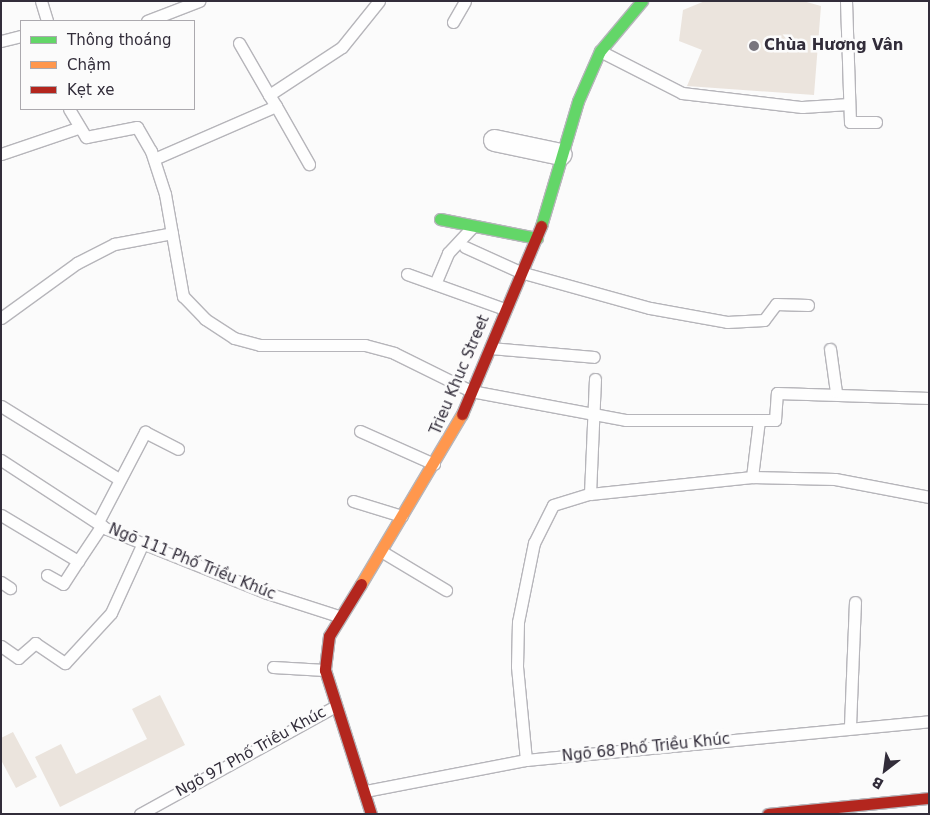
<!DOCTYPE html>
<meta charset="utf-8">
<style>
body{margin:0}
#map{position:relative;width:930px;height:815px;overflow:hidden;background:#fbfbfb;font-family:"DejaVu Sans",sans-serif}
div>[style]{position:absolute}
.building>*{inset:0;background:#ebe4dd}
.roads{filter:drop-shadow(1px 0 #b6b5ba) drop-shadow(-1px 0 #b6b5ba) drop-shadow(0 1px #b6b5ba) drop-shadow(0 -1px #b6b5ba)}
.lane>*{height:11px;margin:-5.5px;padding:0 5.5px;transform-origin:5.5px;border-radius:5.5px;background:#fefefe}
.street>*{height:21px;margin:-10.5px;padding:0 10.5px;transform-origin:10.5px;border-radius:10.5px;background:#fefefe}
.fast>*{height:11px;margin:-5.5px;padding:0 5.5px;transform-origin:5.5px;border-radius:5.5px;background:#63d668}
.slow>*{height:11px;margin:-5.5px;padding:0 5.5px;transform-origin:5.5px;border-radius:5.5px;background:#ff974d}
.jam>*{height:11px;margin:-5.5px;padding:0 5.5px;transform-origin:5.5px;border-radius:5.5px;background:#b3261e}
.dots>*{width:14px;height:14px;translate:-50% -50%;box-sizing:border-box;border:2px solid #fbfbfb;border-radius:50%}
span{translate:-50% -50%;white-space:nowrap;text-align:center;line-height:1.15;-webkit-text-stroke:5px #fbfbfb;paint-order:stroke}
.poi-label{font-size:15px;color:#322d3a;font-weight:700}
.left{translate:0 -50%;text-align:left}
.street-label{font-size:15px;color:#322d3a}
.frame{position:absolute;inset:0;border:2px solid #322d3a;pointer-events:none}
.legend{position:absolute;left:20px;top:20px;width:175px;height:90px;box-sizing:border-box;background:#fbfbfb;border:1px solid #aba9ae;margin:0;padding:6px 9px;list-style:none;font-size:15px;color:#322d3a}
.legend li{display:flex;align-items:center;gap:10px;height:25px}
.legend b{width:25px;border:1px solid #aba9ae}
.north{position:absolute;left:860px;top:745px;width:50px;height:50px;-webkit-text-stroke:4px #fbfbfb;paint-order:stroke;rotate:210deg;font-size:14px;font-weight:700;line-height:20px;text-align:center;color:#322d3a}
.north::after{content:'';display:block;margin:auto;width:18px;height:22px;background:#322d3a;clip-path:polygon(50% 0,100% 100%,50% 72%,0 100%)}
</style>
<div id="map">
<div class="building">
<div style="clip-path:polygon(705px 1px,803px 1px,821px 6px,814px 95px,687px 86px,702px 50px,679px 41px,683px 10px)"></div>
<div style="clip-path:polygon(160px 695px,185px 745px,60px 807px,35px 757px,61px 744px,76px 774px,147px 739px,132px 709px)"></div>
<div style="clip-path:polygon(13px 732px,37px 777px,16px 788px,1px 760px,1px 738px)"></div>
</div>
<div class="roads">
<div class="lane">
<div style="left:41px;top:1px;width:21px;rotate:73deg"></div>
<div style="left:846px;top:1px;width:121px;rotate:88.1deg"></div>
<div style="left:850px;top:122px;width:26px"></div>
<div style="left:147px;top:21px;width:56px;rotate:-21deg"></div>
<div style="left:453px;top:22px;width:24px;rotate:-60deg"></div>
<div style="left:1px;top:41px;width:21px;rotate:-14deg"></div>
<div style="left:239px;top:43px;width:60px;rotate:60deg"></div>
<div style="left:600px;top:51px;width:92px;rotate:27.1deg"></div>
<div style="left:682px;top:93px;width:121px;rotate:6.7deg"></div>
<div style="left:802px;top:107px;width:47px;rotate:-3.7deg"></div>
<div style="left:276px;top:106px;width:67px;rotate:60.4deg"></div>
<div style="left:69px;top:109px;width:33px;rotate:59deg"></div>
<div style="left:86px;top:137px;width:52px;rotate:-11.1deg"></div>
<div style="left:137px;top:127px;width:28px;rotate:60deg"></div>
<div style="left:151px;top:151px;width:45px;rotate:72deg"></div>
<div style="left:165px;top:194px;width:104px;rotate:80deg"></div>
<div style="left:183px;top:296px;width:32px;rotate:46deg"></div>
<div style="left:205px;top:319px;width:35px;rotate:33deg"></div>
<div style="left:234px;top:338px;width:27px;rotate:15deg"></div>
<div style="left:260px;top:345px;width:105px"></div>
<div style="left:365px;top:345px;width:30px;rotate:15deg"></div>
<div style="left:394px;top:353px;width:86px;rotate:26.3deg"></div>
<div style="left:471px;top:391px;width:158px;rotate:10.6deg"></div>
<div style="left:626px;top:420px;width:149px"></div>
<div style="left:775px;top:420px;width:27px;rotate:-86deg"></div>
<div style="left:777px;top:393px;width:152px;rotate:1.9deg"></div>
<div style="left:1px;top:154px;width:81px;rotate:-18.7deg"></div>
<div style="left:154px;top:159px;width:133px;rotate:-23.5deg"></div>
<div style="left:276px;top:106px;width:13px;rotate:-122deg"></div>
<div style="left:269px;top:95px;width:87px;rotate:-33.3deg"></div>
<div style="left:342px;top:47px;width:59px;rotate:-51.2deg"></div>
<div style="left:465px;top:247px;width:60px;rotate:24.4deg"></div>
<div style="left:520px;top:272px;width:135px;rotate:15.5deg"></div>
<div style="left:650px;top:308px;width:78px;rotate:10.3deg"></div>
<div style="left:727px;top:322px;width:37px;rotate:-3deg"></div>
<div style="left:764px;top:320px;width:20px;rotate:-53deg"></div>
<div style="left:776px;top:304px;width:32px;rotate:2deg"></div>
<div style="left:407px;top:274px;width:104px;rotate:19.7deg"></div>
<div style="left:435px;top:284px;width:34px;rotate:-67deg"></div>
<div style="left:448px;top:253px;width:35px;rotate:-47deg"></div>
<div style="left:1px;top:318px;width:94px;rotate:-35.9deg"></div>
<div style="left:77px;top:263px;width:42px;rotate:-27.2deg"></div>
<div style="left:114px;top:244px;width:59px;rotate:-10.7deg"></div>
<div style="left:490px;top:348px;width:104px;rotate:4.9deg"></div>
<div style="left:830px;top:349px;width:43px;rotate:82.1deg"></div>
<div style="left:595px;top:379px;width:115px;rotate:92.5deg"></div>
<div style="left:590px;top:494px;width:163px;rotate:-6deg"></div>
<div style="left:752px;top:477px;width:83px;rotate:1.4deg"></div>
<div style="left:835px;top:479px;width:96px;rotate:10.8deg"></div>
<div style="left:1px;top:406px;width:137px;rotate:31.8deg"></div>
<div style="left:360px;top:431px;width:81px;rotate:24deg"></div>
<div style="left:1px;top:460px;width:126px;rotate:33.1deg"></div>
<div style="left:107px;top:529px;width:172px;rotate:21.8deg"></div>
<div style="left:267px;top:593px;width:75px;rotate:17.9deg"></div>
<div style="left:752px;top:477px;width:57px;rotate:-83deg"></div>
<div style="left:353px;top:501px;width:51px;rotate:17deg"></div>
<div style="left:1px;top:515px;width:90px;rotate:30.9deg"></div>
<div style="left:78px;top:561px;width:43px;rotate:-56.3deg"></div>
<div style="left:98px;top:522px;width:102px;rotate:-62.4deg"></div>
<div style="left:145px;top:432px;width:37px;rotate:27deg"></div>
<div style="left:381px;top:551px;width:76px;rotate:31deg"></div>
<div style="left:47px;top:575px;width:18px;rotate:29deg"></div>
<div style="left:63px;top:584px;width:27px;rotate:-57deg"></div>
<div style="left:1px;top:582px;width:11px;rotate:34deg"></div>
<div style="left:1px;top:646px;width:21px;rotate:35deg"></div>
<div style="left:18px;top:658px;width:23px;rotate:-41deg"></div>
<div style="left:35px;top:643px;width:36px;rotate:34deg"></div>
<div style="left:65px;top:663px;width:68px;rotate:-47.4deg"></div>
<div style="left:111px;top:613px;width:75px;rotate:-65.5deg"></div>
<div style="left:273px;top:667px;width:52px;rotate:3.3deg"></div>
<div style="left:850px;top:726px;width:124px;rotate:-87.7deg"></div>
<div style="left:526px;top:760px;width:94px;rotate:-95.5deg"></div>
<div style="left:517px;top:666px;width:44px;rotate:-88.7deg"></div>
<div style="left:518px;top:622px;width:81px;rotate:-78.6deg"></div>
<div style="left:534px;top:543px;width:42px;rotate:-63.4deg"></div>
<div style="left:553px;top:505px;width:39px;rotate:-17deg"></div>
<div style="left:365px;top:791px;width:164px;rotate:-10.9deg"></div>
<div style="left:526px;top:760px;width:405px;rotate:-5.5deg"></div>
<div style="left:140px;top:814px;width:224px;rotate:-28.9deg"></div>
</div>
<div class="street">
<div style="left:494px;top:140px;width:68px;rotate:11.8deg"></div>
</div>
<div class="fast">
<div style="left:440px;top:219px;width:99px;rotate:11.1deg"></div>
<div style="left:541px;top:226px;width:130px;rotate:-73.5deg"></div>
<div style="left:578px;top:101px;width:55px;rotate:-66.3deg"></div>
<div style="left:600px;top:51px;width:65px;rotate:-50deg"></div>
</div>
<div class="slow">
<div style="left:361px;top:584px;width:198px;rotate:-59.3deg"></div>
</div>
<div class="jam">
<div style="left:462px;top:414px;width:204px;rotate:-67.2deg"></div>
<div style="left:361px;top:584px;width:61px;rotate:121.6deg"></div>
<div style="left:329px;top:636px;width:34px;rotate:97deg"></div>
<div style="left:325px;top:670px;width:151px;rotate:72.3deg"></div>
<div style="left:768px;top:814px;width:162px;rotate:-5.7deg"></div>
</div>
</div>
<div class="dots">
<div style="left:754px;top:46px;background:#78757e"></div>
</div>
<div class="poi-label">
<span class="left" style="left:764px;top:46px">Chùa Hương Vân</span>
</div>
<div class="street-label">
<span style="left:460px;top:375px;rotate:-67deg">Trieu Khuc Street</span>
<span style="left:192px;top:562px;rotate:22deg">Ngõ 111 Phố Triều Khúc</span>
<span style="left:646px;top:748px;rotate:-6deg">Ngõ 68 Phố Triều Khúc</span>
<span style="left:251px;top:752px;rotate:-29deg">Ngõ 97 Phố Triều Khúc</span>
</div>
<div class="frame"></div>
<ul class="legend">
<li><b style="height:6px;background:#63d668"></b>Thông thoáng</li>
<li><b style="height:6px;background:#ff974d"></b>Chậm</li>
<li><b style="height:6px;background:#b3261e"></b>Kẹt xe</li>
</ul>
<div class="north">B</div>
</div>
